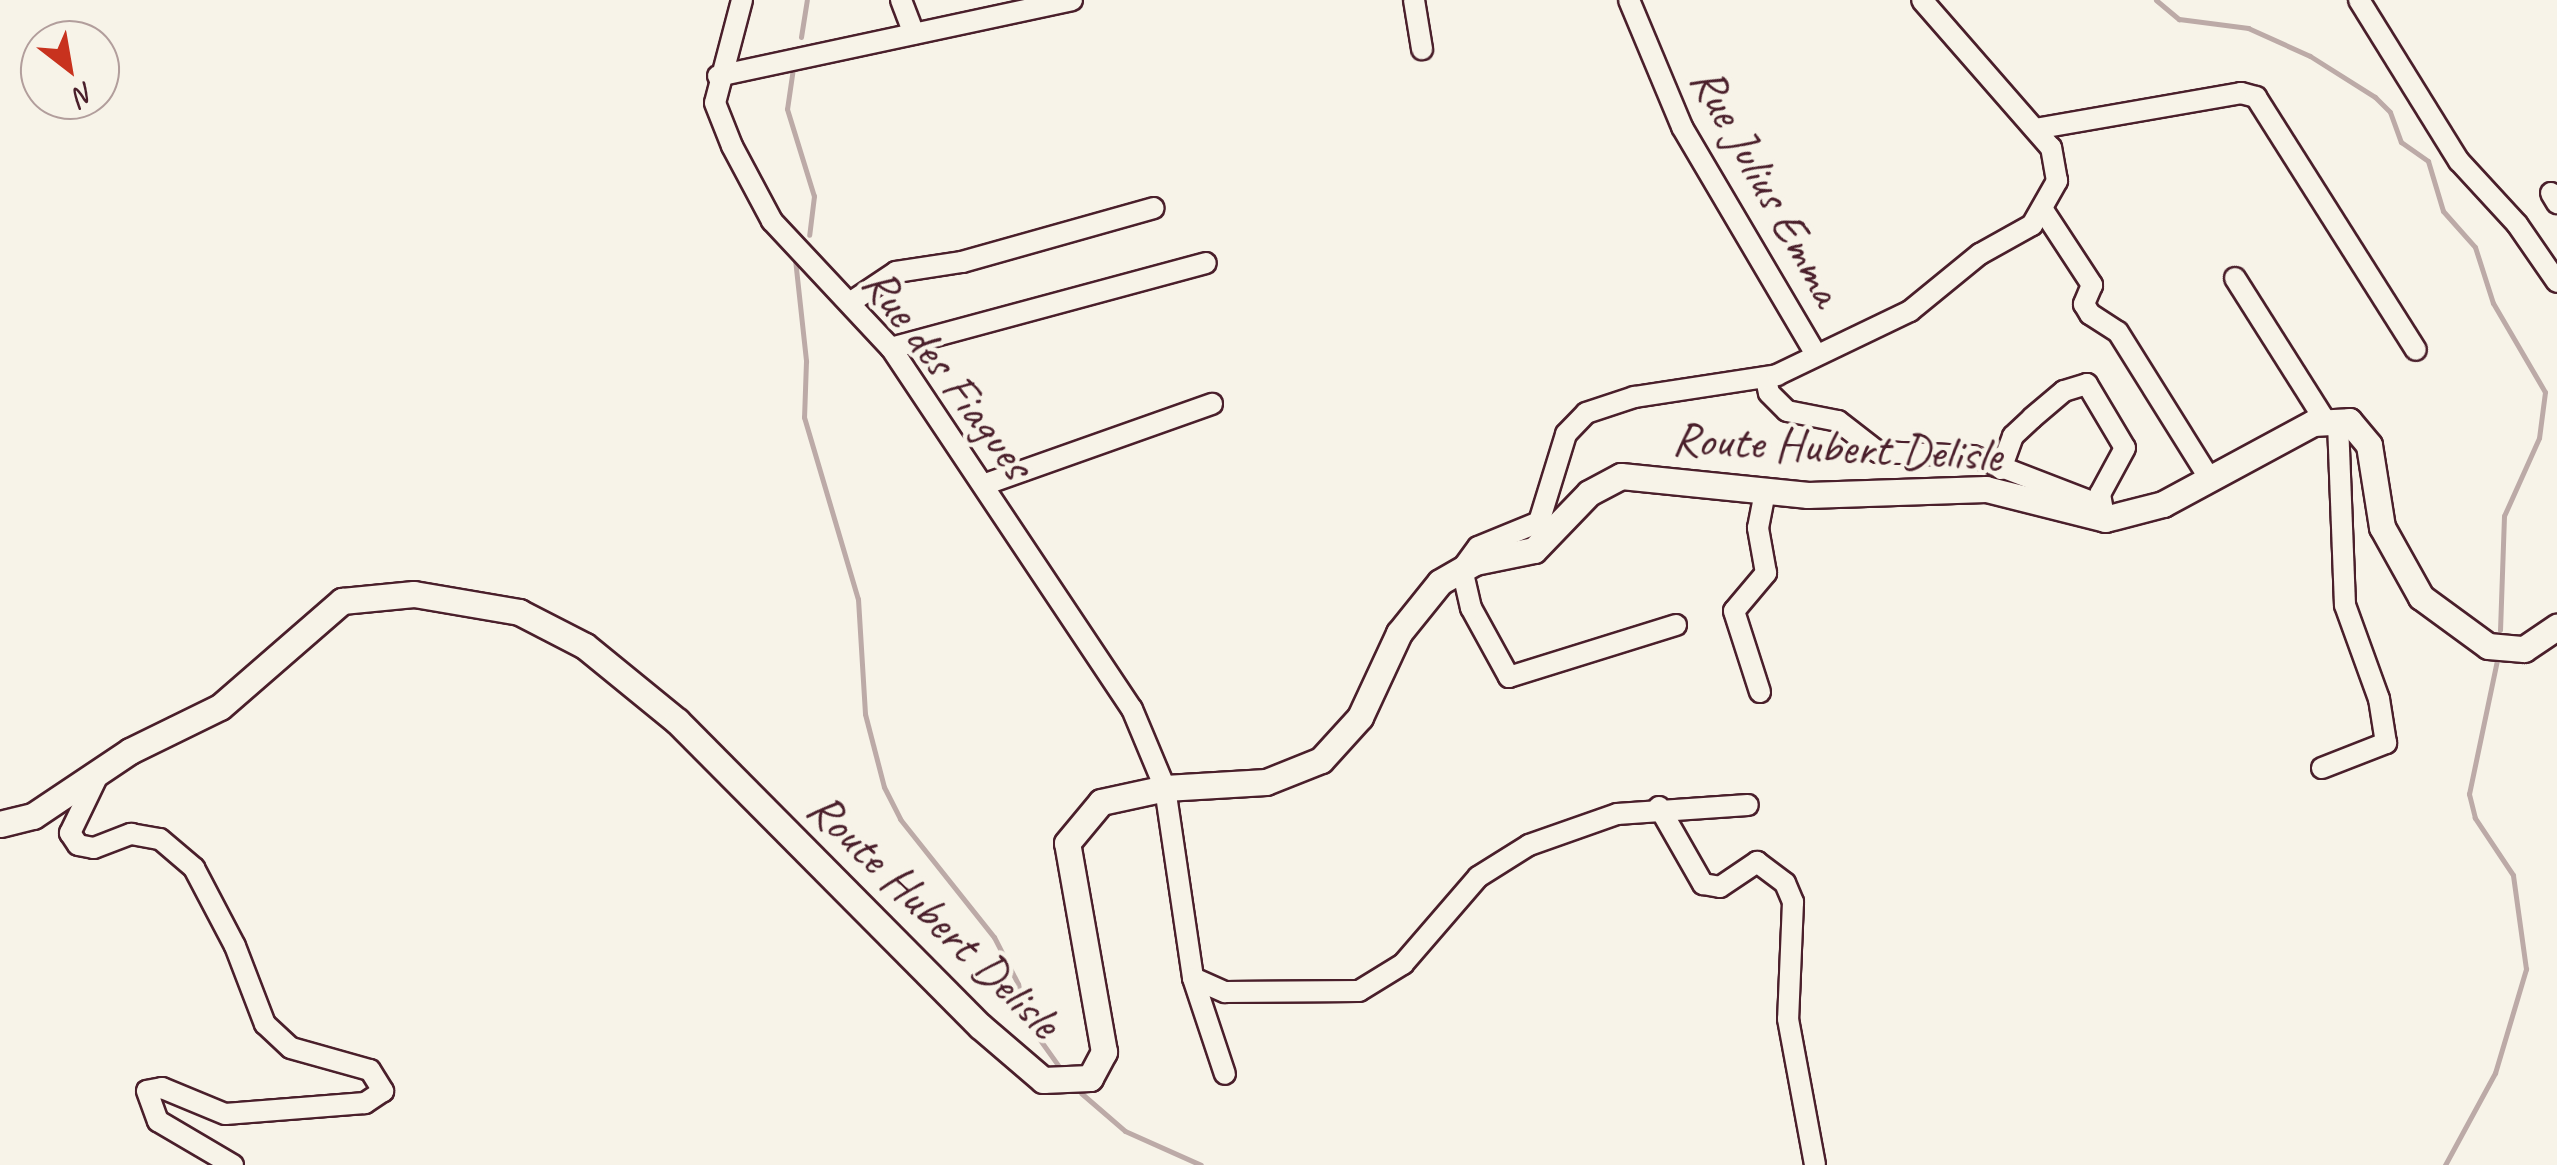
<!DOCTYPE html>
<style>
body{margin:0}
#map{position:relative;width:2557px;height:1165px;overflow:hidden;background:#f7f3e8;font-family:Caveat,sans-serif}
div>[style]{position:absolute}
.stream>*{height:5px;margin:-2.5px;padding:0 2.5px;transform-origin:2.5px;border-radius:2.5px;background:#bcaaa7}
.roads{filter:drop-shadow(2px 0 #4a1f2b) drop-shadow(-2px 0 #4a1f2b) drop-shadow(0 2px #4a1f2b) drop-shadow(0 -2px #4a1f2b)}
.minor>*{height:20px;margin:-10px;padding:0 10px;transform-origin:10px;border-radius:10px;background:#f7f3e8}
.major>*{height:25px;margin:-12.5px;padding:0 12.5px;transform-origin:12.5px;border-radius:12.5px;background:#f7f3e8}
span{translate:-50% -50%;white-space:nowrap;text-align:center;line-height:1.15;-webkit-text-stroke:9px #f7f3e8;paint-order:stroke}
.street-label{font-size:48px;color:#4a1f2b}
.north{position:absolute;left:20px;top:20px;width:100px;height:100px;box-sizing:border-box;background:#f7f3e8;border:2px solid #b29e9c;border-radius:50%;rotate:149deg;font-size:28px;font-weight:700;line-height:40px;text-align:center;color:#4a1f2b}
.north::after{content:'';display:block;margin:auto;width:35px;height:45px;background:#c8321e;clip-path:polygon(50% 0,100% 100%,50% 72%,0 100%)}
</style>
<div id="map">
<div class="stream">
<div style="left:2156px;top:0;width:30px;rotate:40deg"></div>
<div style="left:2179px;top:19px;width:70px;rotate:7.4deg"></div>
<div style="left:2248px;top:28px;width:68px;rotate:24.3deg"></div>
<div style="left:2310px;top:56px;width:77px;rotate:32.2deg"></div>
<div style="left:2375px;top:97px;width:21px;rotate:45deg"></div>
<div style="left:2390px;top:112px;width:32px;rotate:70deg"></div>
<div style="left:2401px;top:142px;width:33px;rotate:35deg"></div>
<div style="left:2428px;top:161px;width:52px;rotate:73.3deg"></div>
<div style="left:2443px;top:211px;width:48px;rotate:48.4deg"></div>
<div style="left:2475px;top:247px;width:59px;rotate:72.2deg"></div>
<div style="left:2493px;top:303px;width:103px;rotate:59.7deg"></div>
<div style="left:2545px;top:392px;width:46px;rotate:97.4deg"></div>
<div style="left:2539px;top:438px;width:85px;rotate:114.2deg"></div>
<div style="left:2504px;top:516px;width:114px;rotate:92deg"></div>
<div style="left:801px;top:37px;width:37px;rotate:-81deg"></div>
<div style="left:793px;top:68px;width:41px;rotate:98.3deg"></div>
<div style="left:787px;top:109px;width:91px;rotate:72.8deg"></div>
<div style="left:814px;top:196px;width:39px;rotate:97deg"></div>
<div style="left:795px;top:259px;width:103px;rotate:83.8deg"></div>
<div style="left:806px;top:361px;width:56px;rotate:92deg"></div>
<div style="left:804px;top:417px;width:190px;rotate:73.5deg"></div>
<div style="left:858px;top:599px;width:115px;rotate:86.5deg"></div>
<div style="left:865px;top:714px;width:75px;rotate:75.4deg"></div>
<div style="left:884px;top:787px;width:36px;rotate:63deg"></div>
<div style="left:900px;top:819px;width:151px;rotate:51.5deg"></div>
<div style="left:994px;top:937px;width:53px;rotate:62.9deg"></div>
<div style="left:1018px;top:984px;width:40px;rotate:75.6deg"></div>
<div style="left:1028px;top:1023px;width:52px;rotate:54.5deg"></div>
<div style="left:1081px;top:1093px;width:58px;rotate:40.8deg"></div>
<div style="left:1125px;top:1131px;width:83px;rotate:24.1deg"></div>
<div style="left:2445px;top:1165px;width:105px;rotate:-61.5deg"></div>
<div style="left:2495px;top:1073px;width:109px;rotate:-73.4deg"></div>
<div style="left:2526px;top:969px;width:95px;rotate:-97.9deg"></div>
<div style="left:2513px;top:875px;width:69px;rotate:-123.7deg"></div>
<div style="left:2475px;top:818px;width:25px;rotate:-104deg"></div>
<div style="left:2469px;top:794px;width:137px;rotate:-78.2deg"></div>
</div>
<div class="roads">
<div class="minor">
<div style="left:742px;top:0;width:106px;rotate:104.7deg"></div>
<div style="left:715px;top:103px;width:46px;rotate:68.4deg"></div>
<div style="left:732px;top:146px;width:85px;rotate:61.9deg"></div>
<div style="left:772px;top:221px;width:174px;rotate:46.9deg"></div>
<div style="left:891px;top:348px;width:434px;rotate:56.3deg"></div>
<div style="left:1132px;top:709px;width:86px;rotate:67.3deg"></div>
<div style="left:1165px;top:788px;width:192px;rotate:81.6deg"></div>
<div style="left:1193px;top:978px;width:101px;rotate:71.6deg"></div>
<div style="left:901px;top:0;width:36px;rotate:69deg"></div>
<div style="left:1414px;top:0;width:50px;rotate:80.7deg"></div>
<div style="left:1629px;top:0;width:138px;rotate:67.3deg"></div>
<div style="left:1682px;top:127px;width:262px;rotate:59.5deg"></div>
<div style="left:2359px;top:0;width:190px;rotate:58.2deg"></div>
<div style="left:2459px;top:161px;width:86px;rotate:47.4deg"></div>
<div style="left:2517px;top:224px;width:70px;rotate:55.4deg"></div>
<div style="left:718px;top:76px;width:362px;rotate:-12.1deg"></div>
<div style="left:2035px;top:129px;width:209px;rotate:-9.9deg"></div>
<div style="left:2241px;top:93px;width:16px;rotate:15deg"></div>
<div style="left:2256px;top:97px;width:299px;rotate:57.7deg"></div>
<div style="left:2551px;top:193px;width:12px;rotate:59deg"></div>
<div style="left:2043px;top:210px;width:90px;rotate:56.8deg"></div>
<div style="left:2092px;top:285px;width:21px;rotate:113deg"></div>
<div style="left:2084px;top:304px;width:12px;rotate:59deg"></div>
<div style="left:2090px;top:314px;width:33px;rotate:33deg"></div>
<div style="left:2118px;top:332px;width:173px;rotate:58deg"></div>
<div style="left:2235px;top:278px;width:170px;rotate:57.7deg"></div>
<div style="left:851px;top:302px;width:54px;rotate:-33.7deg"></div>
<div style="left:896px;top:272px;width:67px;rotate:-8.6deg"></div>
<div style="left:962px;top:262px;width:199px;rotate:-15.7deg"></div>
<div style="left:891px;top:348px;width:326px;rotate:-15.1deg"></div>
<div style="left:1766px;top:379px;width:14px;rotate:78deg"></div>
<div style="left:1769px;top:393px;width:25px;rotate:45deg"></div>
<div style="left:1787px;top:411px;width:52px;rotate:11.1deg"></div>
<div style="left:1838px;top:421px;width:51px;rotate:37.8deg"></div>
<div style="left:1878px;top:452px;width:95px;rotate:2.4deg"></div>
<div style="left:1973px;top:456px;width:136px;rotate:21.1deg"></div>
<div style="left:2001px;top:469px;width:35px;rotate:-70deg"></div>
<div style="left:2013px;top:436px;width:26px;rotate:-43deg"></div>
<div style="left:2032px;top:418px;width:42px;rotate:-40.2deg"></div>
<div style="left:2064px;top:391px;width:24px;rotate:-17deg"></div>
<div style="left:2087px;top:384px;width:74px;rotate:59.3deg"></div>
<div style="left:2125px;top:448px;width:52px;rotate:118.5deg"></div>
<div style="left:2100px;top:494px;width:22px;rotate:80deg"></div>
<div style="left:983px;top:485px;width:243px;rotate:-19.5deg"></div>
<div style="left:1676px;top:625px;width:175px;rotate:162.7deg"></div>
<div style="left:1509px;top:677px;width:79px;rotate:-118.8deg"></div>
<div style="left:1471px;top:608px;width:40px;rotate:-103deg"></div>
<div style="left:1462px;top:569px;width:27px;rotate:-54deg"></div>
<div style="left:1478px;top:547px;width:66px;rotate:-22.3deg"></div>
<div style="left:1539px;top:522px;width:92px;rotate:-72.9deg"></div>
<div style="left:1566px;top:434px;width:29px;rotate:-46deg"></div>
<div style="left:1586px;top:413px;width:51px;rotate:-18.4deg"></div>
<div style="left:1634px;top:397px;width:145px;rotate:-8.7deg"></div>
<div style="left:1777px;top:375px;width:148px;rotate:-25.7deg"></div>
<div style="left:1910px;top:311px;width:90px;rotate:-39.2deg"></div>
<div style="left:1980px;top:254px;width:60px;rotate:-29.1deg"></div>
<div style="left:2032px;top:225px;width:51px;rotate:-60.4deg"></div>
<div style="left:2057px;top:181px;width:34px;rotate:-100deg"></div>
<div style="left:2051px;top:148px;width:196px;rotate:-131.1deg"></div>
<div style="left:1760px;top:692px;width:85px;rotate:-107.8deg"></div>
<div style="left:1734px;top:611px;width:50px;rotate:-49.9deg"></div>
<div style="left:1766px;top:573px;width:46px;rotate:-100.1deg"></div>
<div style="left:1758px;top:528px;width:38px;rotate:-79deg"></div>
<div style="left:2322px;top:768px;width:69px;rotate:-21.3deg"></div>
<div style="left:2386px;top:743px;width:45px;rotate:-99deg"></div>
<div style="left:2379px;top:699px;width:100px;rotate:-109.9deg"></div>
<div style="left:2345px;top:605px;width:183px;rotate:-92.2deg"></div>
<div style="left:100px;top:771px;width:69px;rotate:115.8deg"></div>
<div style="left:70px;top:833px;width:14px;rotate:56deg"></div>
<div style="left:78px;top:845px;width:16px;rotate:11deg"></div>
<div style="left:94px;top:848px;width:40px;rotate:-21deg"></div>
<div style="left:131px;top:834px;width:29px;rotate:10deg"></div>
<div style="left:160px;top:839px;width:45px;rotate:40.5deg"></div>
<div style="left:194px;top:868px;width:88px;rotate:62.3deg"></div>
<div style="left:235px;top:946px;width:84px;rotate:69deg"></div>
<div style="left:265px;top:1024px;width:35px;rotate:43deg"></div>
<div style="left:291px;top:1048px;width:82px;rotate:15.6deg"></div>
<div style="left:370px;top:1070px;width:25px;rotate:58deg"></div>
<div style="left:383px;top:1091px;width:22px;rotate:146deg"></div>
<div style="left:365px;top:1103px;width:140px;rotate:175.5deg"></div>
<div style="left:225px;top:1114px;width:68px;rotate:-157.6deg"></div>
<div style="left:162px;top:1088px;width:15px;rotate:169deg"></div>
<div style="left:147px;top:1091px;width:32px;rotate:70deg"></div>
<div style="left:158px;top:1121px;width:87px;rotate:30.4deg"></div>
<div style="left:1659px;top:807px;width:89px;rotate:60.3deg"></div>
<div style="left:1703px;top:884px;width:17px;rotate:10deg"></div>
<div style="left:1720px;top:887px;width:45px;rotate:-34deg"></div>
<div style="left:1757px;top:862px;width:35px;rotate:37deg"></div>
<div style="left:1785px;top:883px;width:21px;rotate:67deg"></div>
<div style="left:1793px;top:902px;width:117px;rotate:92.4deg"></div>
<div style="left:1788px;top:1019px;width:148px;rotate:79.5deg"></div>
<div style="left:1193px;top:978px;width:35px;rotate:24deg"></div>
<div style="left:1225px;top:992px;width:134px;rotate:-0.4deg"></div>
<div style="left:1359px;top:991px;width:52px;rotate:-31.5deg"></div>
<div style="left:1403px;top:964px;width:115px;rotate:-49.2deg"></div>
<div style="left:1478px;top:877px;width:60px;rotate:-32.1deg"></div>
<div style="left:1529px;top:845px;width:93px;rotate:-19.4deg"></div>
<div style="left:1617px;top:814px;width:131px;rotate:-3.9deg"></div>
</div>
<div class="major">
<div style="left:0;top:824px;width:34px;rotate:-14deg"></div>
<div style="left:33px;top:816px;width:117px;rotate:-33.8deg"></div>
<div style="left:130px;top:751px;width:100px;rotate:-26.1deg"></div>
<div style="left:220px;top:707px;width:162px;rotate:-41deg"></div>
<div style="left:342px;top:601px;width:72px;rotate:-5.6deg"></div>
<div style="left:414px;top:594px;width:107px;rotate:9.7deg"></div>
<div style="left:519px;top:612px;width:74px;rotate:27.3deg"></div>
<div style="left:585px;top:646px;width:119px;rotate:39.2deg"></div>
<div style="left:677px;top:721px;width:430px;rotate:45.2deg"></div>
<div style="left:980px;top:1026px;width:83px;rotate:40.6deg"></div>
<div style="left:1043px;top:1080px;width:47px;rotate:-2.4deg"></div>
<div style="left:1090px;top:1078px;width:30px;rotate:-62deg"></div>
<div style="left:1104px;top:1052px;width:212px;rotate:-100deg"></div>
<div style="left:1067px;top:843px;width:53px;rotate:-50.3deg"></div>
<div style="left:1101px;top:802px;width:66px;rotate:-12.3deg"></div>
<div style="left:1165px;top:788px;width:101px;rotate:-3.4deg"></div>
<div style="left:1266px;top:782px;width:59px;rotate:-21.8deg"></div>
<div style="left:1321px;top:760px;width:58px;rotate:-47.8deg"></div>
<div style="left:1360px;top:717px;width:93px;rotate:-65.1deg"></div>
<div style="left:1399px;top:633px;width:65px;rotate:-51.2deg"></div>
<div style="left:1440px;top:582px;width:40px;rotate:-29.7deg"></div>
<div style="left:1475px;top:562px;width:60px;rotate:-11.5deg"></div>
<div style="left:1534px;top:550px;width:79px;rotate:-46deg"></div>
<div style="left:1589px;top:493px;width:36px;rotate:-28deg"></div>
<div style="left:1621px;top:476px;width:188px;rotate:5.8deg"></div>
<div style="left:1808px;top:495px;width:178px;rotate:-1.9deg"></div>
<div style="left:1986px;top:489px;width:123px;rotate:14.1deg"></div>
<div style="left:2105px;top:519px;width:60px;rotate:-14.5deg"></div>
<div style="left:2163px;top:504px;width:170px;rotate:-28.4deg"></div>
<div style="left:2313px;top:423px;width:36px;rotate:-3deg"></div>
<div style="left:2349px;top:421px;width:31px;rotate:50deg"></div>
<div style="left:2369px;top:445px;width:83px;rotate:81deg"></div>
<div style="left:2382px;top:527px;width:80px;rotate:60.9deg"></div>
<div style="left:2421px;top:597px;width:83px;rotate:36.2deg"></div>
<div style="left:2488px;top:646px;width:36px;rotate:5deg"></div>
<div style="left:2524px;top:649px;width:40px;rotate:-34deg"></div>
</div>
</div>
<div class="street-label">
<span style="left:1767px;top:186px;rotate:61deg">Rue Julius Emma</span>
<span style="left:948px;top:373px;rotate:53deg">Rue des Fiagues</span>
<span style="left:1837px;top:447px;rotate:3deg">Route Hubert Delisle</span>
<span style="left:934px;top:915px;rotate:44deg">Route Hubert Delisle</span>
</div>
<div class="north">N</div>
</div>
